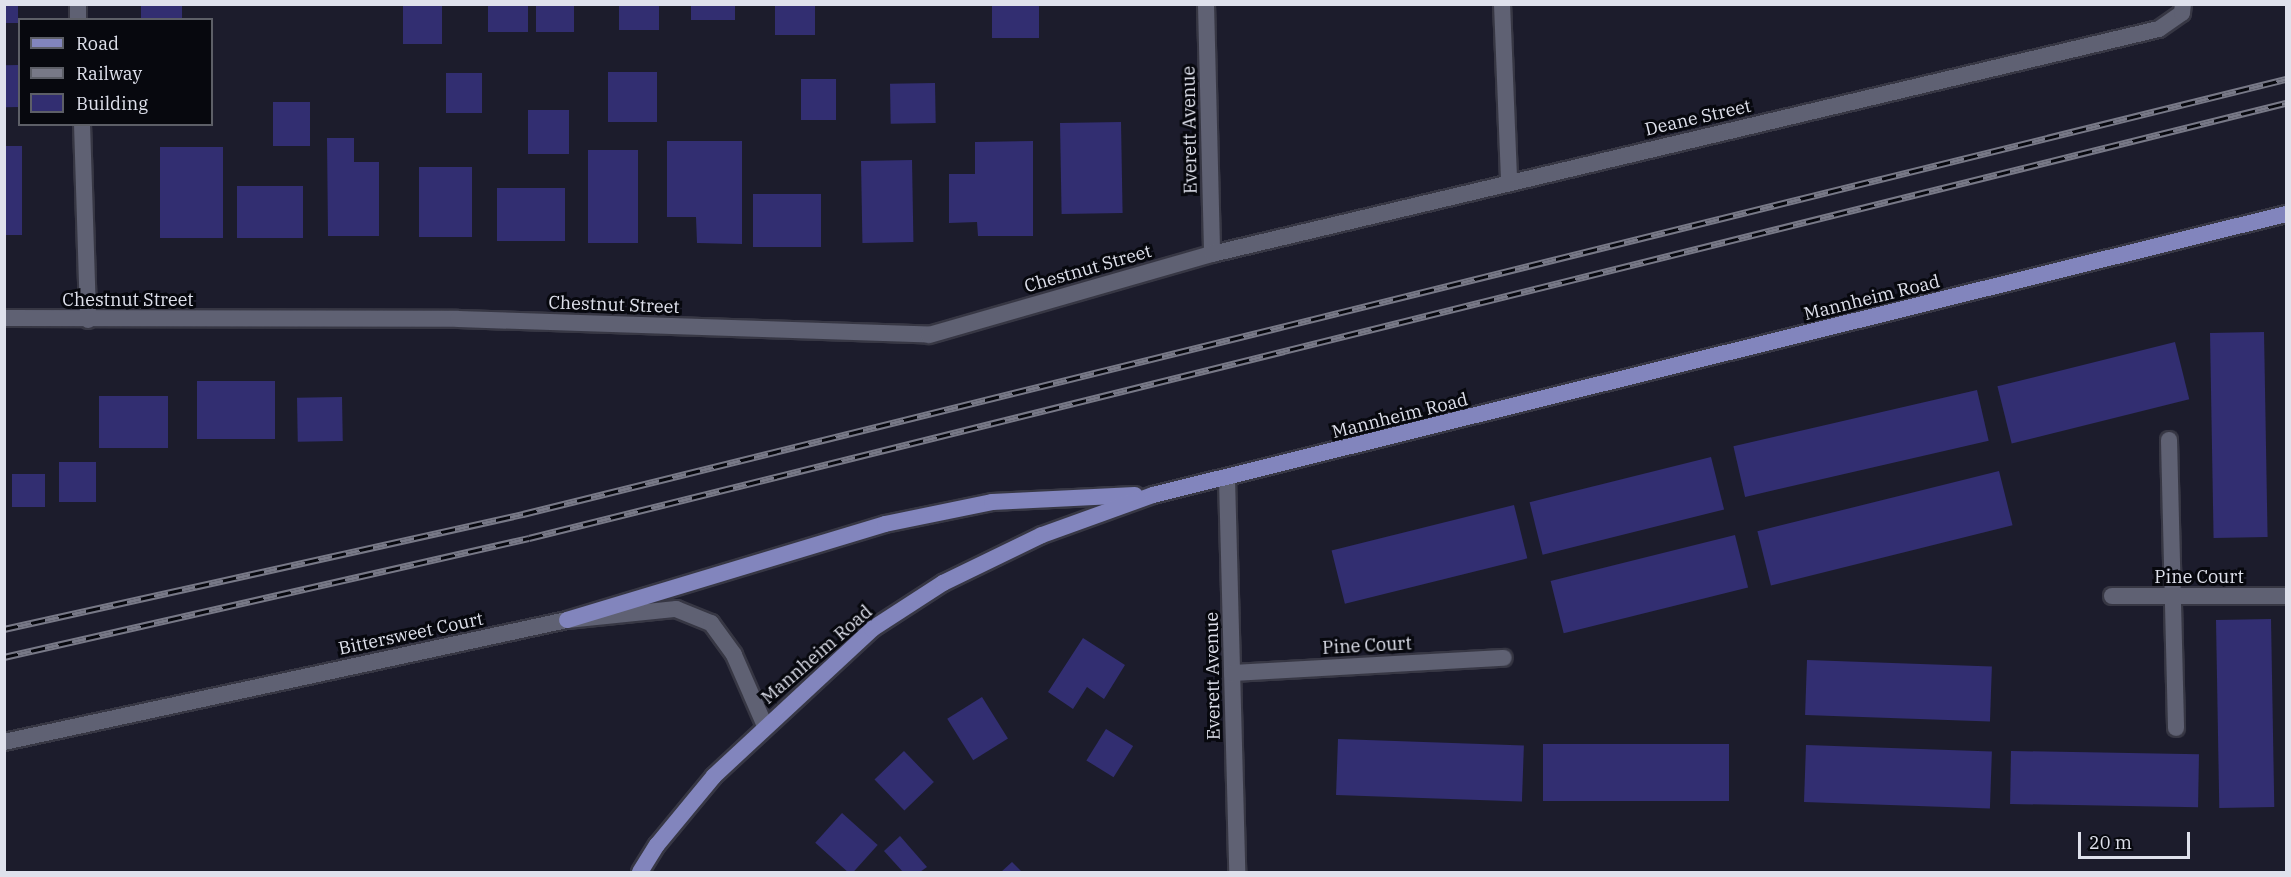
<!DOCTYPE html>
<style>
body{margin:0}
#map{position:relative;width:2291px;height:877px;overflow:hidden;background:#1c1c2c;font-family:"IBM Plex Serif",serif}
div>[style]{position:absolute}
.building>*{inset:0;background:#322e71;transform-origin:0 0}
.roads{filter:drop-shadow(2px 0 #373744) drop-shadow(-2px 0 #373744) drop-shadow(0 2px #373744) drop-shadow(0 -2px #373744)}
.service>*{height:16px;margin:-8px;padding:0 8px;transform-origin:8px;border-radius:8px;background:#5f6173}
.minor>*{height:16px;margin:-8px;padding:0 8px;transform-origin:8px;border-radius:8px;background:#5f6173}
.primary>*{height:16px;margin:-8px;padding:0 8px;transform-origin:8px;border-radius:8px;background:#8285bd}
.rail>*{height:7px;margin-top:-3.5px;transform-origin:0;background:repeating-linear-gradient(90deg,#07080e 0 14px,#787987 0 28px);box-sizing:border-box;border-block:2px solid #787987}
span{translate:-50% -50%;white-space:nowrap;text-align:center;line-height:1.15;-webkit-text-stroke:6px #07080e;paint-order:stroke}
.street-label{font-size:18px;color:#dfe1ec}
.frame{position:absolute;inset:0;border:6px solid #dfe1ec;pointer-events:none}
.legend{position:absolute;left:18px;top:18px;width:195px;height:108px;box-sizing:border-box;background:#07080e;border:2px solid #5d5f67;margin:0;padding:8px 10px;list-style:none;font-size:18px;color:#dfe1ec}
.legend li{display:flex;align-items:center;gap:12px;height:30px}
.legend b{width:30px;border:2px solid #5d5f67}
.scale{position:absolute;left:2078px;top:832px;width:112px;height:27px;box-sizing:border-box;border:3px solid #dfe1ec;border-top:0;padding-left:8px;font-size:18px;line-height:21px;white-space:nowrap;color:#dfe1ec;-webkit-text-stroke:4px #07080e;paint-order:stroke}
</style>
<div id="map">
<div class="building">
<div style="left:4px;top:4px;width:14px;height:19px"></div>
<div style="left:403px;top:4px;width:39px;height:40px"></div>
<div style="left:488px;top:4px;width:40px;height:28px"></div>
<div style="left:536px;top:4px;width:38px;height:28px"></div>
<div style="left:619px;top:4px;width:40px;height:26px"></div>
<div style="left:691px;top:4px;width:44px;height:16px"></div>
<div style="left:992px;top:4px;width:47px;height:34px"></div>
<div style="left:141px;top:5px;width:41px;height:15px"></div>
<div style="left:775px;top:5px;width:40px;height:30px"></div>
<div style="left:18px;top:65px;width:42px;height:14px;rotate:89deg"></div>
<div style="left:657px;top:72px;width:50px;height:49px;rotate:90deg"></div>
<div style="left:446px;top:73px;width:36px;height:40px"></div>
<div style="left:801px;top:79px;width:35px;height:41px"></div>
<div style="left:935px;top:83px;width:40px;height:45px;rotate:89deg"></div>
<div style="left:273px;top:102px;width:37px;height:44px"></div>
<div style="left:569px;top:110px;width:44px;height:41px;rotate:90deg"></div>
<div style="left:1121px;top:122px;width:91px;height:61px;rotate:89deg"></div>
<div style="clip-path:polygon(327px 138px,354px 138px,354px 162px,379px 162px,379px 236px,328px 236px)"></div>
<div style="clip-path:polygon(667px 141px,742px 141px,742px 244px,697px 243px,696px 217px,667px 217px)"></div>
<div style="clip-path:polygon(1033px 141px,1033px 236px,978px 236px,977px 222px,949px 223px,949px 174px,975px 174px,975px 142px)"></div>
<div style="left:4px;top:146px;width:18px;height:89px"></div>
<div style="left:160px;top:147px;width:63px;height:91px"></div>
<div style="left:588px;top:150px;width:50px;height:93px"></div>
<div style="left:912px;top:160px;width:82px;height:51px;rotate:89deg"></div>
<div style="left:419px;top:167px;width:53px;height:70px"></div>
<div style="left:237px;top:186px;width:66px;height:52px"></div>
<div style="left:565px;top:188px;width:53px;height:68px;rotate:90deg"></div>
<div style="left:753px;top:194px;width:68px;height:53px"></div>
<div style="left:2264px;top:332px;width:205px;height:54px;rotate:89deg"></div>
<div style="left:2175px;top:342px;width:59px;height:183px;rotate:76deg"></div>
<div style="left:197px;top:381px;width:78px;height:58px"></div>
<div style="left:1977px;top:390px;width:52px;height:250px;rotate:77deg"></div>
<div style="left:99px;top:396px;width:69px;height:52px"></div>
<div style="left:342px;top:397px;width:44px;height:45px;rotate:89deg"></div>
<div style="left:1711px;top:457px;width:54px;height:187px;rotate:76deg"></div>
<div style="left:59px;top:462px;width:37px;height:40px"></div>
<div style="left:1999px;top:471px;width:56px;height:249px;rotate:76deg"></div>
<div style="left:12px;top:474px;width:33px;height:33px"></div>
<div style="left:1514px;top:505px;width:55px;height:188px;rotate:76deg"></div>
<div style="left:1735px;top:535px;width:54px;height:190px;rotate:76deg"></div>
<div style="left:2271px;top:619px;width:188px;height:55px;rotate:89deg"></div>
<div style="clip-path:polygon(1083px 638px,1125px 665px,1104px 699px,1087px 687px,1073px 709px,1048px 692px)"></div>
<div style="left:1807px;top:660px;width:185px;height:55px;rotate:2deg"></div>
<div style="left:982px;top:697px;width:49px;height:41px;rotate:58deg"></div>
<div style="left:1106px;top:729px;width:32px;height:37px;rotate:32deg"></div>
<div style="left:1338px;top:739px;width:186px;height:56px;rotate:2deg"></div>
<div style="left:1543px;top:744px;width:186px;height:57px"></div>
<div style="left:1806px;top:745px;width:186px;height:57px;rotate:2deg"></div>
<div style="left:904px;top:751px;width:43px;height:41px;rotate:46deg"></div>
<div style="left:2011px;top:751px;width:188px;height:53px;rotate:1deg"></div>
<div style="left:842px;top:813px;width:48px;height:40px;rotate:42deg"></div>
<div style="clip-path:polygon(900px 836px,927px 867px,920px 872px,903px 872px,884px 851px)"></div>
<div style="clip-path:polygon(1012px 862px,1022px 872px,1001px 872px)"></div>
</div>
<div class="roads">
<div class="service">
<div style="left:1502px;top:4px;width:178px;rotate:87.7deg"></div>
<div style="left:2169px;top:440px;width:288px;rotate:88.6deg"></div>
</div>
<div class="minor">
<div style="left:78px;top:4px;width:16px;rotate:90deg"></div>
<div style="left:1206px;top:4px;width:250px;rotate:88.6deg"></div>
<div style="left:82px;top:124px;width:196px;rotate:88.2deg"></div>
<div style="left:4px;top:318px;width:454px;rotate:0.1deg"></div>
<div style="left:458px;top:319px;width:471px;rotate:1.9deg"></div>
<div style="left:929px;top:335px;width:294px;rotate:-16deg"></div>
<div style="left:1212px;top:254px;width:973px;rotate:-13.37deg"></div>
<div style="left:2159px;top:29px;width:28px;rotate:-35deg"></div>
<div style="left:2182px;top:13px;width:9px;rotate:-84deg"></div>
<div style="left:1227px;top:479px;width:393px;rotate:88.5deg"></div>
<div style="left:2112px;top:596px;width:174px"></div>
<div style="left:1232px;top:673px;width:272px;rotate:-3.2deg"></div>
<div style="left:4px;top:742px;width:576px;rotate:-12.23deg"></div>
<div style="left:567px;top:620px;width:110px;rotate:-5.8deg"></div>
<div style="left:676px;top:609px;width:38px;rotate:22deg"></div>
<div style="left:711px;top:623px;width:39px;rotate:54deg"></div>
<div style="left:734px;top:655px;width:77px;rotate:66.4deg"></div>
</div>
<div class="primary">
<div style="left:567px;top:620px;width:332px;rotate:-16.8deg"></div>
<div style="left:885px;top:524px;width:109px;rotate:-11.6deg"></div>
<div style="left:992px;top:502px;width:143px;rotate:-2.8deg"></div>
<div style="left:640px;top:872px;width:32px;rotate:-58deg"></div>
<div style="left:657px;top:845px;width:89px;rotate:-50.4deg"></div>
<div style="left:714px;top:776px;width:216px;rotate:-42.9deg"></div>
<div style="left:872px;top:629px;width:85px;rotate:-32.9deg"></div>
<div style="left:943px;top:583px;width:110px;rotate:-25.9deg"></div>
<div style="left:1042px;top:535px;width:118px;rotate:-19.8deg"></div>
<div style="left:1153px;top:495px;width:1167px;rotate:-13.93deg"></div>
</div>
</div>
<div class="rail">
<div style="left:4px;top:629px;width:532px;rotate:-12.49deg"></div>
<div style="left:523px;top:514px;width:1816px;rotate:-13.86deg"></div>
<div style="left:4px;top:657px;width:538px;rotate:-12.77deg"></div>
<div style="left:529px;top:538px;width:1810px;rotate:-13.91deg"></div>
</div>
<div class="street-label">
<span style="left:1698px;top:118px;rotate:-13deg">Deane Street</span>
<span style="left:1190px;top:130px;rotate:-91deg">Everett Avenue</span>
<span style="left:1088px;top:269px;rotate:-16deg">Chestnut Street</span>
<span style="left:1872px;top:298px;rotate:-14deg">Mannheim Road</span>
<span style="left:128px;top:300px">Chestnut Street</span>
<span style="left:614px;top:305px;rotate:2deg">Chestnut Street</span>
<span style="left:1400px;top:416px;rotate:-14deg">Mannheim Road</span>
<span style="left:2199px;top:577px">Pine Court</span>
<span style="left:411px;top:634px;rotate:-12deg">Bittersweet Court</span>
<span style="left:1367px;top:646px;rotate:-3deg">Pine Court</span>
<span style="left:817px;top:655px;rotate:-41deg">Mannheim Road</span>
<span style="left:1213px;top:676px;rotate:-91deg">Everett Avenue</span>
</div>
<div class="frame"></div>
<ul class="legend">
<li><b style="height:8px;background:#8285bd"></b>Road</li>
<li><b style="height:8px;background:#787987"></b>Railway</li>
<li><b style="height:16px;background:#322e71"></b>Building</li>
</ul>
<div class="scale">20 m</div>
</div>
